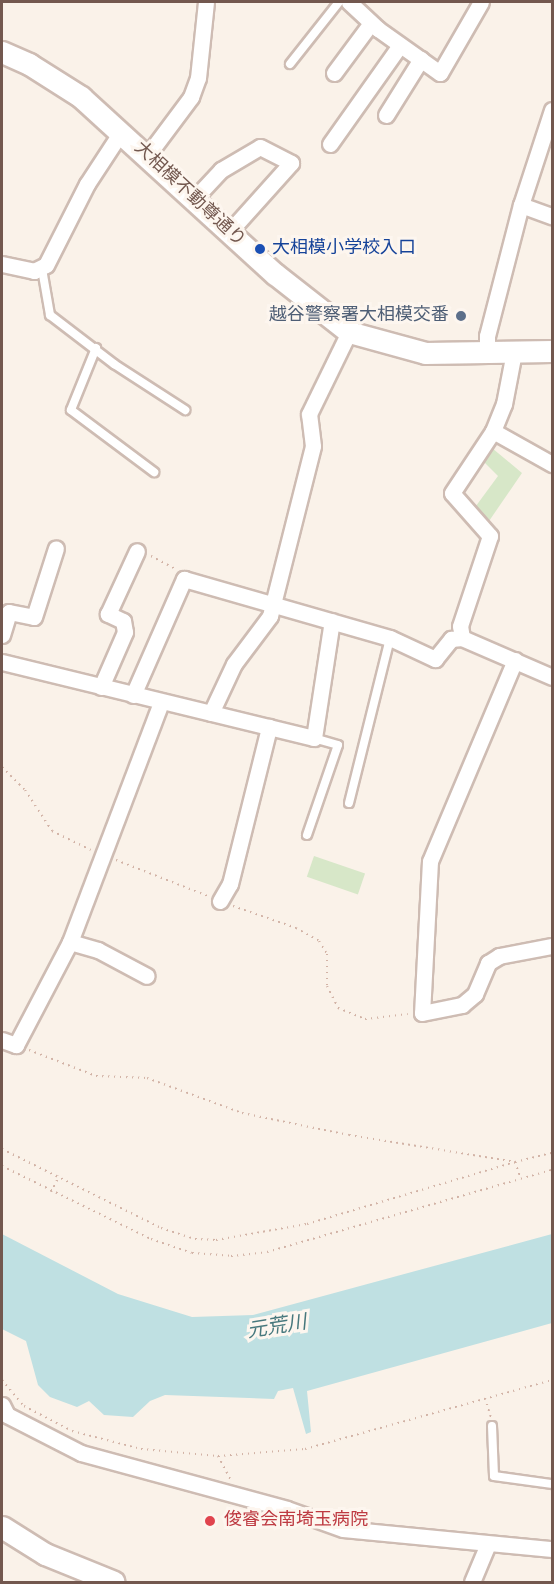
<!DOCTYPE html>
<meta charset="utf-8">
<style>
body{margin:0}
#map{position:relative;width:554px;height:1584px;overflow:hidden;background:#faf2e9;font-family:Overpass,"Noto Sans JP",sans-serif}
div>[style]{position:absolute}
.green>*{inset:0;background:#d7e7c8;transform-origin:0 0}
.water>*{inset:0;background:#bfe0e2}
.path>*{height:2px;margin-top:-1px;transform-origin:0;background:repeating-linear-gradient(90deg,#d2b3a6 0 1.5px,transparent 0 6px)}
.roads{filter:drop-shadow(2px 0 #cebcb3) drop-shadow(-2px 0 #cebcb3) drop-shadow(0 2px #cebcb3) drop-shadow(0 -2px #cebcb3)}
.lane>*{height:8px;margin:-4px;padding:0 4px;transform-origin:4px;border-radius:4px;background:#fff}
.street>*{height:15px;margin:-7.5px;padding:0 7.5px;transform-origin:7.5px;border-radius:7.5px;background:#fff}
.secondary>*{height:21px;margin:-10.5px;padding:0 10.5px;transform-origin:10.5px;border-radius:10.5px;background:#fff}
.dots>*{width:16px;height:16px;translate:-50% -50%;box-sizing:border-box;border:3px solid #fdf6ef;border-radius:50%}
span{translate:-50% -50%;white-space:nowrap;text-align:center;line-height:1.15;-webkit-text-stroke:6px #fdf6ef;paint-order:stroke}
.street-label{font-size:18px;color:#73584f}
.transit-label{font-size:18px;color:#164399}
.left{translate:0 -50%;text-align:left}
.service-label{font-size:18px;color:#4e5e75}
.right{translate:-100% -50%;text-align:right}
.health-label{font-size:18px;color:#be3a42}
.water-label{font-size:20px;color:#47787d;font-style:italic}
.frame{position:absolute;inset:0;border:3px solid #73584f;pointer-events:none}
</style>
<div id="map">
<div class="green">
<div style="clip-path:polygon(492px 448px,522px 473px,487px 524px,473px 510px,498px 476px,482px 460px)"></div>
<div style="left:314px;top:856px;width:54px;height:22px;rotate:19deg"></div>
</div>
<div class="water">
<div style="clip-path:polygon(2px 1234px,118px 1294px,192px 1317px,253px 1315px,552px 1234px,552px 1323px,307px 1391px,311px 1432px,306px 1434px,293px 1388px,278px 1391px,274px 1399px,165px 1395px,150px 1401px,133px 1417px,104px 1415px,89px 1401px,77px 1407px,50px 1397px,38px 1385px,26px 1341px,2px 1329px)"></div>
</div>
<div class="path">
<div style="left:151px;top:556px;width:27px;rotate:28deg"></div>
<div style="left:2px;top:767px;width:33px;rotate:45deg"></div>
<div style="left:25px;top:790px;width:49px;rotate:56.6deg"></div>
<div style="left:52px;top:831px;width:43px;rotate:26deg"></div>
<div style="left:116px;top:860px;width:99px;rotate:21.4deg"></div>
<div style="left:233px;top:906px;width:67px;rotate:19.2deg"></div>
<div style="left:296px;top:928px;width:26px;rotate:29deg"></div>
<div style="left:319px;top:941px;width:15px;rotate:58deg"></div>
<div style="left:327px;top:954px;width:32px;rotate:90deg"></div>
<div style="left:327px;top:986px;width:25px;rotate:63deg"></div>
<div style="left:338px;top:1008px;width:29px;rotate:22deg"></div>
<div style="left:365px;top:1019px;width:43px;rotate:-6.6deg"></div>
<div style="left:29px;top:1050px;width:72px;rotate:21.2deg"></div>
<div style="left:96px;top:1076px;width:51px;rotate:2.2deg"></div>
<div style="left:147px;top:1078px;width:101px;rotate:20.2deg"></div>
<div style="left:242px;top:1113px;width:109px;rotate:11.6deg"></div>
<div style="left:349px;top:1135px;width:168px;rotate:9.2deg"></div>
<div style="left:515px;top:1162px;width:38px;rotate:-14deg"></div>
<div style="left:2px;top:1149px;width:178px;rotate:26.4deg"></div>
<div style="left:161px;top:1228px;width:36px;rotate:18deg"></div>
<div style="left:195px;top:1239px;width:21px;rotate:3deg"></div>
<div style="left:216px;top:1240px;width:92px;rotate:-10deg"></div>
<div style="left:307px;top:1224px;width:217px;rotate:-16.6deg"></div>
<div style="left:515px;top:1162px;width:18px;rotate:71deg"></div>
<div style="left:2px;top:1166px;width:166px;rotate:26.1deg"></div>
<div style="left:151px;top:1239px;width:43px;rotate:18.9deg"></div>
<div style="left:192px;top:1253px;width:39px;rotate:4deg"></div>
<div style="left:231px;top:1256px;width:36px;rotate:-6deg"></div>
<div style="left:267px;top:1252px;width:297px;rotate:-16.1deg"></div>
<div style="left:51px;top:1192px;width:18px;rotate:-63deg"></div>
<div style="left:2px;top:1380px;width:34px;rotate:50deg"></div>
<div style="left:24px;top:1406px;width:54px;rotate:27.5deg"></div>
<div style="left:72px;top:1431px;width:71px;rotate:14.6deg"></div>
<div style="left:141px;top:1449px;width:77px;rotate:5.2deg"></div>
<div style="left:218px;top:1456px;width:87px;rotate:-4.6deg"></div>
<div style="left:305px;top:1449px;width:256px;rotate:-15.6deg"></div>
<div style="left:485px;top:1398px;width:21px;rotate:73deg"></div>
<div style="left:218px;top:1456px;width:27px;rotate:62deg"></div>
</div>
<div class="roads">
<div class="lane">
<div style="left:290px;top:64px;width:79px;rotate:-51.7deg"></div>
<div style="left:42px;top:269px;width:47px;rotate:80.1deg"></div>
<div style="left:50px;top:315px;width:81px;rotate:37.4deg"></div>
<div style="left:114px;top:364px;width:85px;rotate:32.9deg"></div>
<div style="left:96px;top:348px;width:67px;rotate:112deg"></div>
<div style="left:71px;top:410px;width:104px;rotate:36.8deg"></div>
<div style="left:349px;top:803px;width:170px;rotate:-76deg"></div>
<div style="left:307px;top:835px;width:95px;rotate:-71deg"></div>
<div style="left:338px;top:745px;width:25px;rotate:-164deg"></div>
<div style="left:492px;top:1426px;width:50px;rotate:87.7deg"></div>
<div style="left:494px;top:1476px;width:59px;rotate:7.9deg"></div>
</div>
<div class="street">
<div style="left:349px;top:2px;width:40px;rotate:43deg"></div>
<div style="left:378px;top:29px;width:76px;rotate:35.4deg"></div>
<div style="left:440px;top:73px;width:82px;rotate:-60deg"></div>
<div style="left:334px;top:73px;width:62px;rotate:-53.5deg"></div>
<div style="left:386px;top:115px;width:66px;rotate:-58deg"></div>
<div style="left:330px;top:144px;width:121px;rotate:-54.7deg"></div>
<div style="left:147px;top:156px;width:74px;rotate:-53.3deg"></div>
<div style="left:191px;top:97px;width:20px;rotate:-70deg"></div>
<div style="left:198px;top:78px;width:76px;rotate:-84deg"></div>
<div style="left:194px;top:199px;width:40px;rotate:-47deg"></div>
<div style="left:221px;top:170px;width:45px;rotate:-30.5deg"></div>
<div style="left:260px;top:147px;width:35px;rotate:27deg"></div>
<div style="left:291px;top:163px;width:93px;rotate:131.9deg"></div>
<div style="left:521px;top:205px;width:33px;rotate:20deg"></div>
<div style="left:2px;top:264px;width:33px;rotate:12deg"></div>
<div style="left:34px;top:271px;width:13px;rotate:-27deg"></div>
<div style="left:46px;top:265px;width:91px;rotate:-63.2deg"></div>
<div style="left:87px;top:184px;width:62px;rotate:-56.8deg"></div>
<div style="left:487px;top:353px;width:17px;rotate:-90deg"></div>
<div style="left:487px;top:336px;width:135px;rotate:-75.5deg"></div>
<div style="left:521px;top:205px;width:100px;rotate:-71.9deg"></div>
<div style="left:493px;top:431px;width:68px;rotate:29.2deg"></div>
<div style="left:2px;top:635px;width:24px;rotate:-73deg"></div>
<div style="left:9px;top:612px;width:25px;rotate:11deg"></div>
<div style="left:34px;top:617px;width:72px;rotate:-72.3deg"></div>
<div style="left:462px;top:638px;width:12px;rotate:-99deg"></div>
<div style="left:460px;top:626px;width:95px;rotate:-71.6deg"></div>
<div style="left:490px;top:536px;width:57px;rotate:-131.5deg"></div>
<div style="left:452px;top:493px;width:74px;rotate:-56.5deg"></div>
<div style="left:493px;top:431px;width:29px;rotate:-68deg"></div>
<div style="left:504px;top:404px;width:53px;rotate:-79.1deg"></div>
<div style="left:515px;top:660px;width:218px;rotate:112.9deg"></div>
<div style="left:430px;top:861px;width:152px;rotate:93deg"></div>
<div style="left:422px;top:1013px;width:41px;rotate:-11.3deg"></div>
<div style="left:462px;top:1005px;width:17px;rotate:-40deg"></div>
<div style="left:475px;top:994px;width:34px;rotate:-67deg"></div>
<div style="left:488px;top:963px;width:13px;rotate:-32deg"></div>
<div style="left:499px;top:956px;width:54px;rotate:-10.7deg"></div>
<div style="left:2px;top:662px;width:321px;rotate:13.7deg"></div>
<div style="left:314px;top:738px;width:118px;rotate:-81.3deg"></div>
<div style="left:101px;top:687px;width:60px;rotate:-66.4deg"></div>
<div style="left:125px;top:632px;width:11px;rotate:-100deg"></div>
<div style="left:123px;top:621px;width:17px;rotate:-155deg"></div>
<div style="left:108px;top:614px;width:69px;rotate:-65.3deg"></div>
<div style="left:133px;top:695px;width:127px;rotate:-66.3deg"></div>
<div style="left:184px;top:579px;width:214px;rotate:16deg"></div>
<div style="left:390px;top:638px;width:50px;rotate:25deg"></div>
<div style="left:435px;top:659px;width:26px;rotate:-51deg"></div>
<div style="left:451px;top:639px;width:11px;rotate:-5deg"></div>
<div style="left:462px;top:638px;width:98px;rotate:23.4deg"></div>
<div style="left:211px;top:713px;width:54px;rotate:-64.9deg"></div>
<div style="left:234px;top:664px;width:60px;rotate:-53.1deg"></div>
<div style="left:270px;top:616px;width:175px;rotate:-75.8deg"></div>
<div style="left:313px;top:446px;width:32px;rotate:-97deg"></div>
<div style="left:309px;top:414px;width:91px;rotate:-64deg"></div>
<div style="left:220px;top:901px;width:20px;rotate:-60deg"></div>
<div style="left:230px;top:884px;width:162px;rotate:-76deg"></div>
<div style="left:70px;top:942px;width:29px;rotate:16deg"></div>
<div style="left:98px;top:950px;width:55px;rotate:28deg"></div>
<div style="left:2px;top:1040px;width:15px;rotate:20deg"></div>
<div style="left:16px;top:1045px;width:116px;rotate:-62.3deg"></div>
<div style="left:70px;top:942px;width:256px;rotate:-69.2deg"></div>
<div style="left:2px;top:1405px;width:11px;rotate:63deg"></div>
<div style="left:7px;top:1415px;width:83px;rotate:27.2deg"></div>
<div style="left:81px;top:1453px;width:213px;rotate:15.2deg"></div>
<div style="left:287px;top:1509px;width:59px;rotate:19.7deg"></div>
<div style="left:343px;top:1529px;width:210px;rotate:5.5deg"></div>
<div style="left:472px;top:1582px;width:41px;rotate:-67.2deg"></div>
</div>
<div class="secondary">
<div style="left:2px;top:52px;width:30px;rotate:24deg"></div>
<div style="left:29px;top:64px;width:62px;rotate:32.4deg"></div>
<div style="left:81px;top:97px;width:263px;rotate:42.4deg"></div>
<div style="left:275px;top:274px;width:94px;rotate:38.1deg"></div>
<div style="left:349px;top:332px;width:79px;rotate:15.4deg"></div>
<div style="left:425px;top:353px;width:127px;rotate:-0.9deg"></div>
<div style="left:2px;top:1527px;width:51px;rotate:32.1deg"></div>
<div style="left:45px;top:1554px;width:74px;rotate:22.1deg"></div>
</div>
</div>
<div class="dots">
<div style="left:260px;top:249px;background:#1a4fb4"></div>
<div style="left:461px;top:316px;background:#5c6f8a"></div>
<div style="left:210px;top:1521px;background:#e0444e"></div>
</div>
<div class="street-label">
<span style="left:189px;top:195px;rotate:43deg">大相模不動尊通り</span>
</div>
<div class="transit-label">
<span class="left" style="left:272px;top:249px">大相模小学校入口</span>
</div>
<div class="service-label">
<span class="right" style="left:449px;top:316px">越谷警察署大相模交番</span>
</div>
<div class="health-label">
<span class="left" style="left:224px;top:1521px">俊睿会南埼玉病院</span>
</div>
<div class="water-label">
<span style="left:277px;top:1328px;rotate:-9deg">元荒川</span>
</div>
<div class="frame"></div>
</div>
